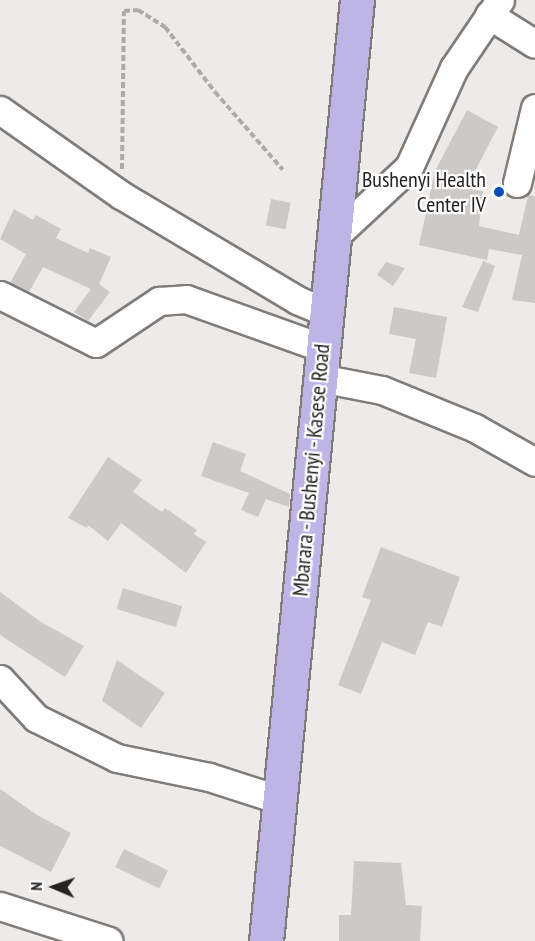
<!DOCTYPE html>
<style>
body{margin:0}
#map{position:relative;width:535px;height:941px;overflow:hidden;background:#eeeae8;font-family:"PT Sans Narrow",sans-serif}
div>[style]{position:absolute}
.building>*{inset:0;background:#ccc9c7;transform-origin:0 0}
.path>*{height:4px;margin-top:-2px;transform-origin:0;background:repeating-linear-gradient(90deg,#adaaa8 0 6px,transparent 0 9px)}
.roads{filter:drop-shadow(2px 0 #7f7c7a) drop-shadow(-2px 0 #7f7c7a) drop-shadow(0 2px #7f7c7a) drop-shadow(0 -2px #7f7c7a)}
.minor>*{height:27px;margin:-13.5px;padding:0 13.5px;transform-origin:13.5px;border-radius:13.5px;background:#fff}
.major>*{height:33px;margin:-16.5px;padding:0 16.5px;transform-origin:16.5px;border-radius:16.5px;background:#beb5e7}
.dots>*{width:16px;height:16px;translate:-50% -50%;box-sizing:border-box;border:3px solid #fff;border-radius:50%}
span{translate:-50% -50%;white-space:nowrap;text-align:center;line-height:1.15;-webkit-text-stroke:4.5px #fff;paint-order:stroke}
.poi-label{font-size:22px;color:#242322}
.right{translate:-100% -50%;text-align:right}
.street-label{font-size:22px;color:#242322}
.north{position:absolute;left:24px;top:857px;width:60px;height:60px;-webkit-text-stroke:4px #fff;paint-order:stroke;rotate:272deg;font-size:16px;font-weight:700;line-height:24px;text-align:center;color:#242322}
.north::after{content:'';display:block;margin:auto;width:21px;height:27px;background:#242322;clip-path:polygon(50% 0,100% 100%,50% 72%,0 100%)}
</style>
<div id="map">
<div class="building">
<div style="clip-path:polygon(467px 110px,498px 127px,476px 169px,472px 190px,483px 191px,479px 226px,519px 235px,528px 195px,535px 196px,535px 303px,512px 300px,522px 255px,489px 249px,487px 260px,419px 245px,435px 171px)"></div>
<div style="left:271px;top:199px;width:20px;height:27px;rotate:11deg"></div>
<div style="clip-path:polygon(14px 209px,33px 220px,36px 215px,61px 229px,56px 238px,88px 253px,90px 248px,111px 257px,99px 284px,110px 292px,88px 321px,74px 312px,91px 289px,43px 267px,29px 292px,10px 283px,26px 254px,0 239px)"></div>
<div style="clip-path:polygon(483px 261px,495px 266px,478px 312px,462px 307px)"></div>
<div style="clip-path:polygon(386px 262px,405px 268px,393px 286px,377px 275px)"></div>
<div style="clip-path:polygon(394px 307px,447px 317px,436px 378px,409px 373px,416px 339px,389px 334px)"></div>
<div style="clip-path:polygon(213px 442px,246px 454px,240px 471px,290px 494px,289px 507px,266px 499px,258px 517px,241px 510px,249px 493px,201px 476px)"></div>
<div style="clip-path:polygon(108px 457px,142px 480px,133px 492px,162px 512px,165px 508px,197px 530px,194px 534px,206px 542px,186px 573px,121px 523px,108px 541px,88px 525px,87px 528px,68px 518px)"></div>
<div style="clip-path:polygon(381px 547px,460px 577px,442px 627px,428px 622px,415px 655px,382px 642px,361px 694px,338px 685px,371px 600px,362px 597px)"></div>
<div style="left:123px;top:588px;width:62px;height:22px;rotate:17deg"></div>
<div style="clip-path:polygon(0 592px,41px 622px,84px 646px,65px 677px,0 635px)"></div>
<div style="clip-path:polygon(117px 660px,165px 693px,141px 728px,102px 701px)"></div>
<div style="clip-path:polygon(0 789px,37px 815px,71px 833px,51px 872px,0 846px)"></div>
<div style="left:124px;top:849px;width:49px;height:20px;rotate:26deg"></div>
<div style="clip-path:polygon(354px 861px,401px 863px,406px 905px,422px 906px,420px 941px,339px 941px,339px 915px,351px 915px)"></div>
</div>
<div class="path">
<div style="left:122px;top:169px;width:158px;rotate:-89.3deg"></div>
<div style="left:124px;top:11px;width:14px;rotate:-4deg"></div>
<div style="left:138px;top:10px;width:32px;rotate:32deg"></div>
<div style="left:165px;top:27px;width:82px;rotate:52.4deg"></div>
<div style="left:215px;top:92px;width:103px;rotate:48.9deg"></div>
</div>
<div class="roads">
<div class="minor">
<div style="left:489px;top:15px;width:54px;rotate:32.2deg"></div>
<div style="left:0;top:110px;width:148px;rotate:35.1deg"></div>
<div style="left:121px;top:195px;width:205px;rotate:30.8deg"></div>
<div style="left:297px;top:300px;width:33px;rotate:23deg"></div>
<div style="left:517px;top:183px;width:77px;rotate:-76.5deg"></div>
<div style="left:335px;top:236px;width:101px;rotate:-43deg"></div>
<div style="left:409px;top:167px;width:109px;rotate:-65.6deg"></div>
<div style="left:454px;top:68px;width:82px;rotate:-55.9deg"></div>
<div style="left:0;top:295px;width:107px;rotate:26.6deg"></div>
<div style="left:96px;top:343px;width:76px;rotate:-33.7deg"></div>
<div style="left:159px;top:301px;width:27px;rotate:-4deg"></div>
<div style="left:186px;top:299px;width:145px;rotate:19.7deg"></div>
<div style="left:320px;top:378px;width:63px;rotate:11deg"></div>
<div style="left:382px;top:390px;width:100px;rotate:22.2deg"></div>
<div style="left:475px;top:428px;width:69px;rotate:29.5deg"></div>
<div style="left:0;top:679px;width:53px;rotate:47.3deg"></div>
<div style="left:36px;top:718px;width:90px;rotate:26.3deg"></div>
<div style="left:117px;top:758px;width:94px;rotate:11.7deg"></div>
<div style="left:209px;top:777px;width:75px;rotate:17.9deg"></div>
<div style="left:0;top:906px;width:114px;rotate:17.8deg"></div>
</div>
<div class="major">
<div style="left:266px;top:941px;width:945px;rotate:-84.48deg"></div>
</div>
</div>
<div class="dots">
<div style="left:499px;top:192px;background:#064db7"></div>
</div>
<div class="poi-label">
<span class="right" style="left:486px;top:192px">Bushenyi Health<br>Center IV</span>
</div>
<div class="street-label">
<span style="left:311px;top:470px;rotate:-85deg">Mbarara - Bushenyi - Kasese Road</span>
</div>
<div class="north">N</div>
</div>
